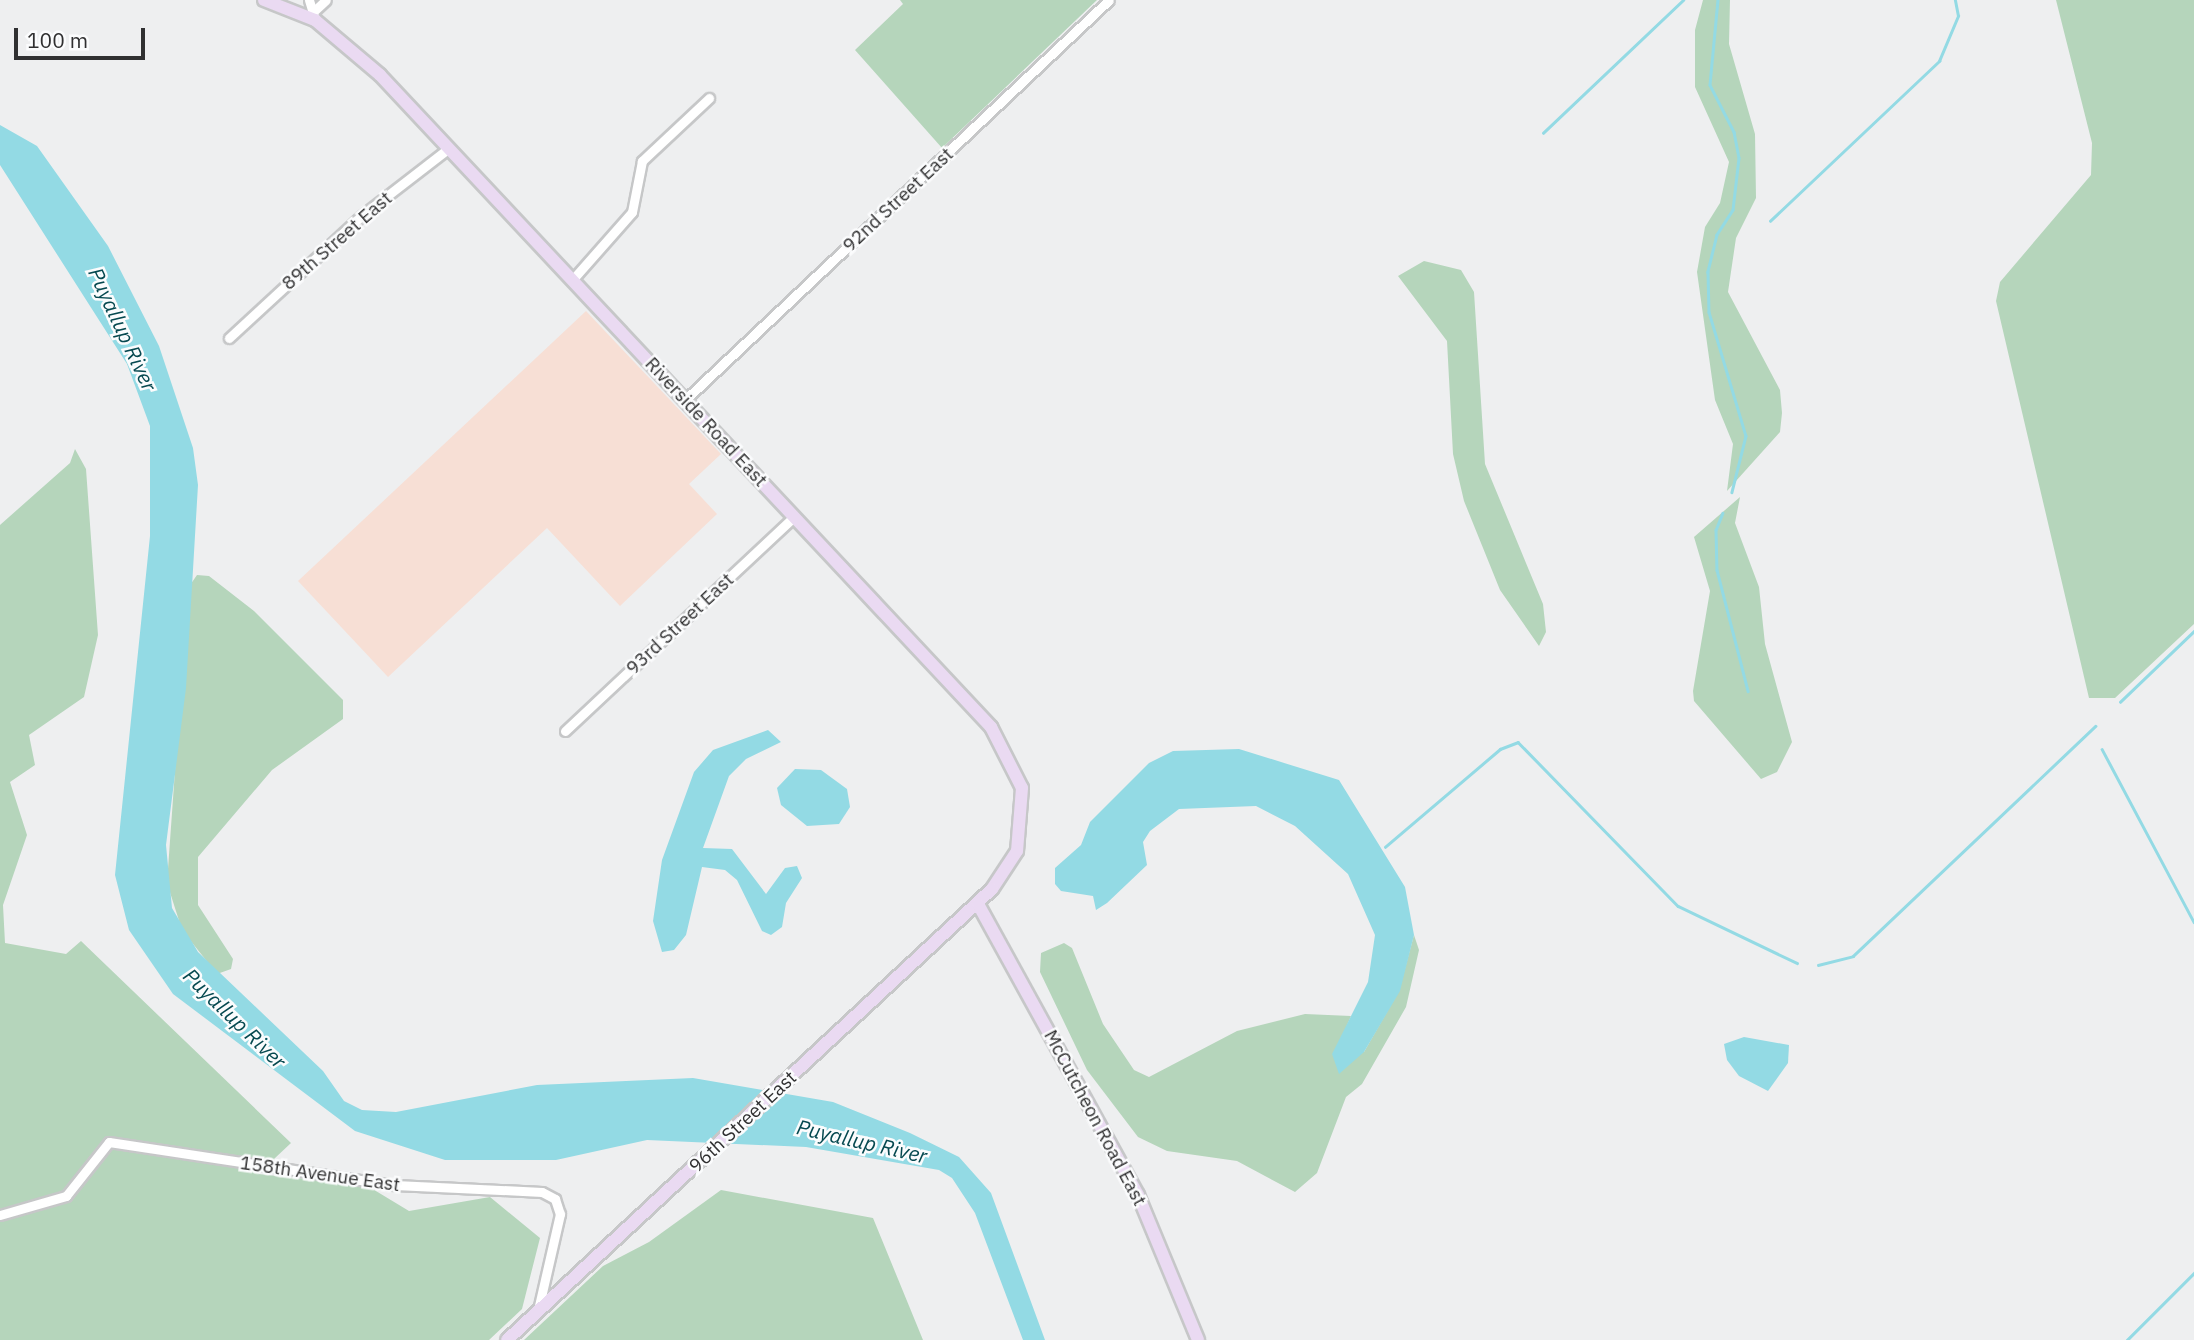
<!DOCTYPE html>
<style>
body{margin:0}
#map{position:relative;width:2194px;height:1340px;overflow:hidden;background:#eeeff0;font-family:"IBM Plex Sans",sans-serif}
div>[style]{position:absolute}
.industrial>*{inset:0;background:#f7dfd5}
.green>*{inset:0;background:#b5d5bb}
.water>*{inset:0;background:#93dae4}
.stream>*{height:2.5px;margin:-1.25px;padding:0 1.25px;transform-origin:1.25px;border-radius:1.25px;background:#93dae4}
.roads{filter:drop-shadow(2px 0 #c6c7c8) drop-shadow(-2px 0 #c6c7c8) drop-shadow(0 2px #c6c7c8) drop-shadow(0 -2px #c6c7c8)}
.street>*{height:9px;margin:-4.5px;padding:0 4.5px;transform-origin:4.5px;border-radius:4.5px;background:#fff}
.secondary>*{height:12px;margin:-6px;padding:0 6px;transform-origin:6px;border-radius:6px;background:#eadaf2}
span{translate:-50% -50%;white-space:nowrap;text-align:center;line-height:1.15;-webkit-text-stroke:5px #fbfcfd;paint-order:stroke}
.street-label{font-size:19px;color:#303031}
.water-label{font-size:21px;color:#064950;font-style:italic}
.scale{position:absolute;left:14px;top:28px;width:131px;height:32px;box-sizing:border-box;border:4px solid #303031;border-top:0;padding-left:9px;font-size:21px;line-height:24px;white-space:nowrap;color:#303031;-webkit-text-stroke:5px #fbfcfd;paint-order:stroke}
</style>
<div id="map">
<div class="industrial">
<div style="clip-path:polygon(586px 311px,721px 454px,689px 484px,717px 514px,620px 606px,547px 528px,388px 677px,298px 581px)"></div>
</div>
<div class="green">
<div style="clip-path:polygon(900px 0,1097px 0,942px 148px,855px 50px,903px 4px)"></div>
<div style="clip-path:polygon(1703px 0,1730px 0,1729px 44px,1755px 134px,1756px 198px,1736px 238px,1728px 292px,1780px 390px,1782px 413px,1780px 432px,1727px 491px,1733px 444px,1715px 400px,1697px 272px,1705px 227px,1720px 203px,1729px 162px,1695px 87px,1695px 30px)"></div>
<div style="clip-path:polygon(2056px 0,2194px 0,2194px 624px,2115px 698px,2089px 698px,1996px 301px,2000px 282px,2091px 175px,2092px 143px)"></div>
<div style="clip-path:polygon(1424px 261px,1461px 270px,1474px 292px,1485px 464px,1543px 604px,1546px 632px,1539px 646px,1500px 590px,1464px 501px,1453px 454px,1447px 341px,1398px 276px)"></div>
<div style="clip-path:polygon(75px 449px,86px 469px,98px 635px,84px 697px,29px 735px,35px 765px,10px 782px,27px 835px,3px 905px,5px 943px,66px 954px,81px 941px,291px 1143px,258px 1174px,366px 1185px,409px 1211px,490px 1197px,540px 1238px,522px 1309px,489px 1340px,0 1340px,0 525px,70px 463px)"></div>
<div style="clip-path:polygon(1740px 497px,1735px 523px,1759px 587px,1765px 644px,1792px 742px,1777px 772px,1761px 779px,1694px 701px,1693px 691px,1710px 591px,1694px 537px)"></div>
<div style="clip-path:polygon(197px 575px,209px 576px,254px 611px,343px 700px,343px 719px,272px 770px,198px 857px,198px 905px,233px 959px,231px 969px,217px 974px,182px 930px,167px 883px,188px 588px)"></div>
<div style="clip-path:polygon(1414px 935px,1419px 950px,1406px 1007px,1362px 1084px,1346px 1097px,1317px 1173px,1295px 1192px,1237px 1161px,1167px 1151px,1138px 1137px,1087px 1070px,1040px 972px,1041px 953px,1064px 943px,1072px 948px,1103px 1024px,1134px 1070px,1149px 1077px,1237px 1031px,1305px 1014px,1351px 1016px,1345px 1030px,1364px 1052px,1399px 991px)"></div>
<div style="clip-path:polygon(721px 1190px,873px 1218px,923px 1340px,524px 1340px,603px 1266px,649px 1242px)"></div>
</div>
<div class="water">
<div style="clip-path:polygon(0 125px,37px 146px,108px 246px,159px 346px,193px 448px,198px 485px,186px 688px,166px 845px,172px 908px,198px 952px,323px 1071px,344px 1101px,362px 1110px,396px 1112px,537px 1085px,693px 1078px,833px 1102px,910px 1133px,959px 1157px,991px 1193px,1045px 1340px,1023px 1340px,975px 1213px,952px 1178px,939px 1170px,806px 1147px,647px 1140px,556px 1160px,445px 1160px,355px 1131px,173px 994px,129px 930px,115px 875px,150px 536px,150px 426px,127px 364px,0 165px)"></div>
<div style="clip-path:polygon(768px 730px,781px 742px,746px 759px,729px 776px,703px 848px,732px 849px,766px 894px,785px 868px,797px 866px,802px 878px,786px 903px,782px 927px,771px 935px,762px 931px,737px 880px,725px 870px,702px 867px,686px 935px,674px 950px,662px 952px,653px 921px,662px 860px,694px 772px,713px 750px)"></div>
<div style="clip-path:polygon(1239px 749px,1339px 780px,1405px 887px,1414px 935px,1400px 991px,1364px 1052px,1339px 1074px,1332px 1054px,1368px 982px,1375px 935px,1348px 874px,1295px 826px,1256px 806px,1179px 809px,1150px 831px,1143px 842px,1147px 865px,1107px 903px,1096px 910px,1093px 896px,1061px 891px,1055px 884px,1055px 868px,1081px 845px,1090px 822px,1149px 763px,1173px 751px)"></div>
<div style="clip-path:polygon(795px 769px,821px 770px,847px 789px,850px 807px,839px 824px,807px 826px,781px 805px,777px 788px)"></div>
<div style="clip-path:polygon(1744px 1037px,1789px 1045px,1788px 1063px,1768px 1091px,1739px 1076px,1727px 1060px,1724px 1044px)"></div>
</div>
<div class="stream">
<div style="left:1718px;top:0;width:85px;rotate:95.4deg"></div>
<div style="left:1710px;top:85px;width:53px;rotate:62.9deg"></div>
<div style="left:1734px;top:132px;width:26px;rotate:79deg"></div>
<div style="left:1739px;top:158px;width:52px;rotate:96.6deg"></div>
<div style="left:1733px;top:210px;width:30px;rotate:123deg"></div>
<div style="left:1717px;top:235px;width:38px;rotate:104deg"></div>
<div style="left:1708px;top:272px;width:40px;rotate:88.6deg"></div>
<div style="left:1709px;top:312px;width:129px;rotate:73.4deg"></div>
<div style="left:1746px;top:436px;width:58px;rotate:104deg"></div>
<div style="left:1543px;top:133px;width:193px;rotate:-43.5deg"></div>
<div style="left:1770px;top:221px;width:233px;rotate:-43.4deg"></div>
<div style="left:1939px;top:61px;width:49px;rotate:-67.1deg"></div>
<div style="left:1958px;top:16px;width:16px;rotate:-101deg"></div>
<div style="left:1723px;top:513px;width:18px;rotate:112deg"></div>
<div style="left:1716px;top:530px;width:40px;rotate:88.6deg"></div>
<div style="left:1717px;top:570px;width:125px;rotate:75.6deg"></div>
<div style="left:2120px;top:702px;width:103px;rotate:-43.8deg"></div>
<div style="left:2102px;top:749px;width:196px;rotate:62deg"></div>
<div style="left:1385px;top:847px;width:151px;rotate:-40.4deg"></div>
<div style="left:1500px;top:749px;width:19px;rotate:-21deg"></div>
<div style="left:1518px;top:742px;width:229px;rotate:45.7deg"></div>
<div style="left:1678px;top:906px;width:132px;rotate:25.6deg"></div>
<div style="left:1818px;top:965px;width:36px;rotate:-14deg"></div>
<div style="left:1853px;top:956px;width:334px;rotate:-43.5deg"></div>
<div style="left:2127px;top:1340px;width:95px;rotate:-45deg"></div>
</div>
<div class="roads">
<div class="street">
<div style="left:309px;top:0;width:21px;rotate:73deg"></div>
<div style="left:314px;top:11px;width:16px;rotate:-43deg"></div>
<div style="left:573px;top:279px;width:89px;rotate:-48.6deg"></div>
<div style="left:632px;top:212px;width:52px;rotate:-78.9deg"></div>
<div style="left:642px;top:161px;width:92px;rotate:-43.2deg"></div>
<div style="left:229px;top:338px;width:180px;rotate:-42.7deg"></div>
<div style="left:361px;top:216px;width:111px;rotate:-37.7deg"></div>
<div style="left:686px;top:399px;width:581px;rotate:-43.33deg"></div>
<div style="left:565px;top:731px;width:313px;rotate:-43.1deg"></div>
<div style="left:0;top:1215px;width:69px;rotate:-16.1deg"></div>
<div style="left:66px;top:1196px;width:69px;rotate:-51.5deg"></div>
<div style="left:109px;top:1142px;width:289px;rotate:8.6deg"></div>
<div style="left:395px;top:1185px;width:147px;rotate:2.7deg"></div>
<div style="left:542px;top:1192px;width:15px;rotate:28deg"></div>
<div style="left:555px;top:1199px;width:16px;rotate:72deg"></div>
<div style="left:560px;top:1214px;width:98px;rotate:102.9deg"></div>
</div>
<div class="secondary">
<div style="left:264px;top:0;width:55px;rotate:21.4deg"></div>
<div style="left:315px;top:20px;width:85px;rotate:40.2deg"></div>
<div style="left:380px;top:75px;width:894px;rotate:46.86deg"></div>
<div style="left:991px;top:727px;width:68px;rotate:63.1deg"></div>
<div style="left:1022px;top:788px;width:63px;rotate:94.5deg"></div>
<div style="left:1017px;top:851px;width:45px;rotate:123.3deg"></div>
<div style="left:992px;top:889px;width:662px;rotate:137.08deg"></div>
<div style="left:978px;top:904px;width:332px;rotate:61.2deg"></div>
<div style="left:1138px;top:1195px;width:157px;rotate:67.5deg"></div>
</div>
</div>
<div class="street-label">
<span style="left:898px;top:200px;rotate:-43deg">92nd Street East</span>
<span style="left:337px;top:241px;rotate:-41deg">89th Street East</span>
<span style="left:706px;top:422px;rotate:47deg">Riverside Road East</span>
<span style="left:680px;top:624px;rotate:-43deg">93rd Street East</span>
<span style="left:1095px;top:1118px;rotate:62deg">McCutcheon Road East</span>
<span style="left:743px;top:1122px;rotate:-43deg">96th Street East</span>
<span style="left:320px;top:1174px;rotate:8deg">158th Avenue East</span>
</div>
<div class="water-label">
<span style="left:123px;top:329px;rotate:65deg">Puyallup River</span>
<span style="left:235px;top:1018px;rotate:44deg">Puyallup River</span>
<span style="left:862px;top:1141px;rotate:13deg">Puyallup River</span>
</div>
<div class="scale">100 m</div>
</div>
